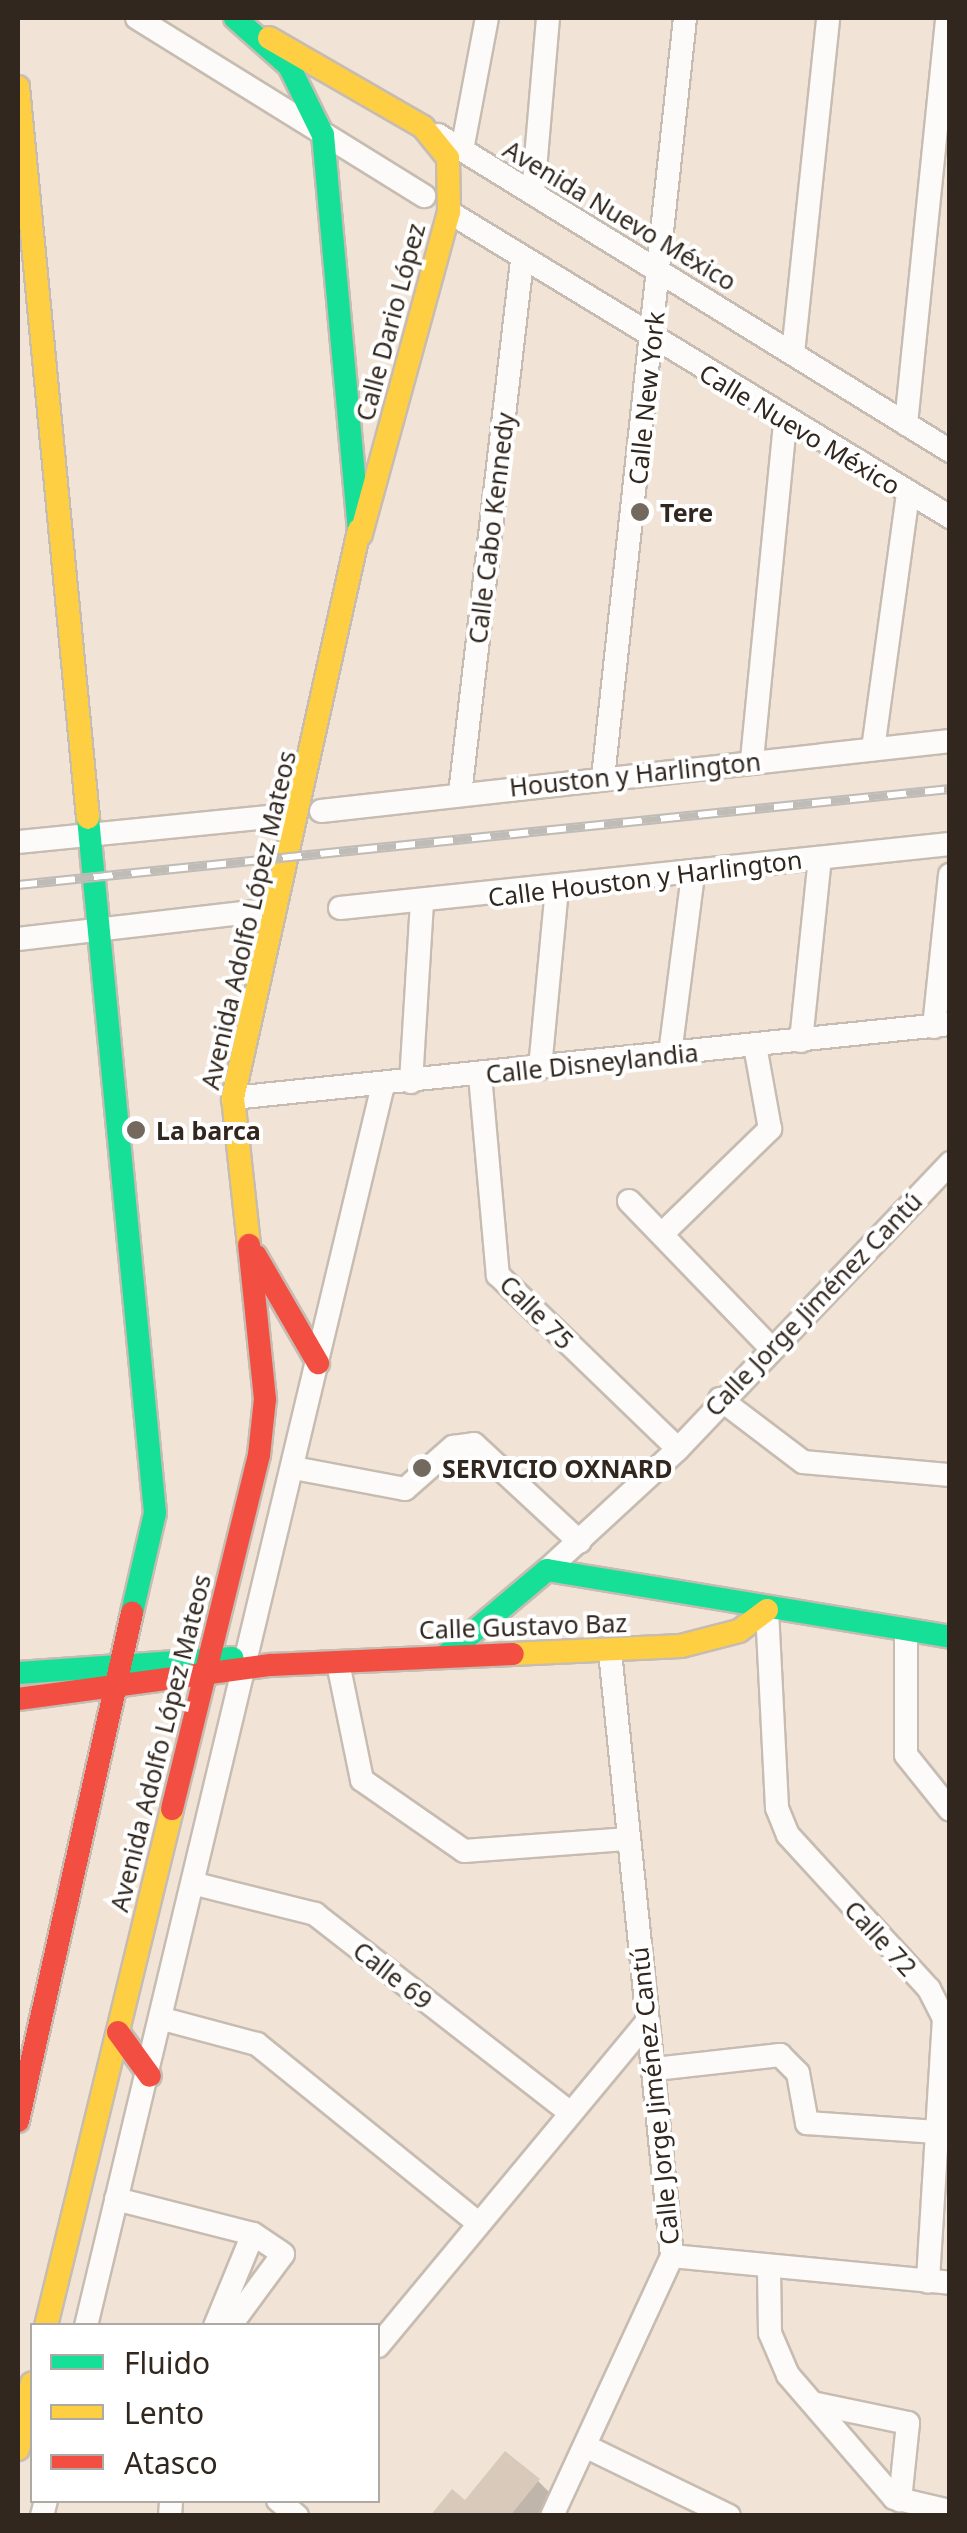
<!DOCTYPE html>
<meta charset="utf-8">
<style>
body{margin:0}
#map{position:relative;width:967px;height:2533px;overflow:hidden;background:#f1e3d5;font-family:"Noto Sans",sans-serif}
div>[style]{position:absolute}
.shadow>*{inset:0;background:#0003}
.building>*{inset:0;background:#d8c9ba}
.roads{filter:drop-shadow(2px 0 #c7bcb1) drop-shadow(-2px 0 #c7bcb1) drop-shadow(0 2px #c7bcb1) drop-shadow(0 -2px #c7bcb1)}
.street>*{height:22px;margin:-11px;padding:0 11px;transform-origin:11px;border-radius:11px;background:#fdfbf9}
.fast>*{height:22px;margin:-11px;padding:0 11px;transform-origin:11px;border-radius:11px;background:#16e098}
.slow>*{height:22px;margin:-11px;padding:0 11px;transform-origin:11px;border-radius:11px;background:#ffcf43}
.jam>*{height:22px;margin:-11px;padding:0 11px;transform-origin:11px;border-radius:11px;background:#f24e42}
.rail>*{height:10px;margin-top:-5px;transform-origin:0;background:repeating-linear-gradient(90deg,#fff 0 19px,#bfbbb7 0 38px);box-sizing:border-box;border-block:2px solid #bfbbb7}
.dots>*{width:28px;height:28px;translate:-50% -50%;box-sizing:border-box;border:5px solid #fff;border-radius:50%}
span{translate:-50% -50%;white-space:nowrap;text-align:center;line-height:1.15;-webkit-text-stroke:8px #fff;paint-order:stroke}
.street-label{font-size:25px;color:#31271e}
.poi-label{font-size:25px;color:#31271e;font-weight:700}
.left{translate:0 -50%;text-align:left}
.frame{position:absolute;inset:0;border:20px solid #31271e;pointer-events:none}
.legend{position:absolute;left:30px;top:2323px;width:350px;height:180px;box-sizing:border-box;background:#fff;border:2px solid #ada9a5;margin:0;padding:12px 18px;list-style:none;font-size:30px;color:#31271e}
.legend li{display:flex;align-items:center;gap:20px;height:50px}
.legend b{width:50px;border:2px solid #ada9a5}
</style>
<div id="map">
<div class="shadow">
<div style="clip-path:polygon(538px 2481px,553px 2496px,536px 2516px,442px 2516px)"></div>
</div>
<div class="building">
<div style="clip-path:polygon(505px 2451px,540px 2479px,510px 2516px,430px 2516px,452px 2489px,465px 2500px)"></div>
</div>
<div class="roads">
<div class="street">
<div style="left:137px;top:18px;width:338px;rotate:31.8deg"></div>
<div style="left:438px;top:135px;width:602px;rotate:31.68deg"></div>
<div style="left:462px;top:150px;width:134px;rotate:-79.3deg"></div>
<div style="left:533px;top:193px;width:176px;rotate:-85.1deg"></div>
<div style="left:449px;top:212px;width:587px;rotate:31.33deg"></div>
<div style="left:793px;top:353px;width:337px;rotate:-84deg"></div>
<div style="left:906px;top:424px;width:408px;rotate:-84.2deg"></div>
<div style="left:873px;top:749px;width:258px;rotate:-82.2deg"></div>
<div style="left:752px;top:760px;width:341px;rotate:-84.4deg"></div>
<div style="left:603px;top:778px;width:764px;rotate:-83.84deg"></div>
<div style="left:460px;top:794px;width:537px;rotate:-83.37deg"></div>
<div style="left:321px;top:811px;width:633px;rotate:-6.35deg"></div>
<div style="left:18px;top:842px;width:263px;rotate:-5.7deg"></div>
<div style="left:340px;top:908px;width:613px;rotate:-5.99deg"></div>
<div style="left:18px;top:939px;width:244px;rotate:-6.6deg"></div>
<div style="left:934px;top:1027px;width:153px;rotate:-84deg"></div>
<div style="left:801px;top:1041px;width:184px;rotate:-84.1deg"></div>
<div style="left:670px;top:1054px;width:181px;rotate:-82.7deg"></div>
<div style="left:540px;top:1068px;width:180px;rotate:-84.6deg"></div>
<div style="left:480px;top:1075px;width:201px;rotate:84.9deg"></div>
<div style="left:498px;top:1275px;width:250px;rotate:44deg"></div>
<div style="left:411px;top:1082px;width:178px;rotate:-86.5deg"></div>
<div style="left:233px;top:1098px;width:721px;rotate:-5.89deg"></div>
<div style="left:629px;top:1201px;width:202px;rotate:46deg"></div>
<div style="left:662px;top:1234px;width:151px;rotate:-44.2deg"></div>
<div style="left:770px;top:1129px;width:84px;rotate:-100.2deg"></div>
<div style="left:720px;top:1399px;width:104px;rotate:37.2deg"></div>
<div style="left:803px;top:1462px;width:148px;rotate:5.1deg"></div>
<div style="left:294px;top:1468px;width:113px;rotate:10.7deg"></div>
<div style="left:405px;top:1489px;width:64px;rotate:-41.2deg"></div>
<div style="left:453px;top:1447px;width:21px;rotate:-8deg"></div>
<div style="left:474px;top:1444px;width:144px;rotate:42.8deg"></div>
<div style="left:547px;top:1570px;width:178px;rotate:-42.7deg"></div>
<div style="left:678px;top:1449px;width:395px;rotate:-46.4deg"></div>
<div style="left:767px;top:1610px;width:198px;rotate:87.1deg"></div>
<div style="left:777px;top:1808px;width:29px;rotate:68deg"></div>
<div style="left:788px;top:1835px;width:209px;rotate:47.5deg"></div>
<div style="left:929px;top:1989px;width:33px;rotate:63deg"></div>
<div style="left:944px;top:2018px;width:264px;rotate:93.5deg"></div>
<div style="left:906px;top:1632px;width:123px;rotate:90deg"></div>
<div style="left:906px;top:1755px;width:70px;rotate:51.3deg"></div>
<div style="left:338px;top:1663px;width:119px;rotate:78.4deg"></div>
<div style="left:362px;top:1780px;width:124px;rotate:34.8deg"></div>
<div style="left:464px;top:1851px;width:162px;rotate:-4.2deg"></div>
<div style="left:196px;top:1884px;width:123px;rotate:14.1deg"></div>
<div style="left:315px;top:1914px;width:322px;rotate:37.9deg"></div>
<div style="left:163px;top:2019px;width:97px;rotate:14.9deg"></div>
<div style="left:257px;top:2044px;width:283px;rotate:39deg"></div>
<div style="left:655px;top:2069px;width:126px;rotate:-6.4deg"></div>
<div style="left:780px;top:2055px;width:25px;rotate:45deg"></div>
<div style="left:798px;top:2073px;width:51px;rotate:79.8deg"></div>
<div style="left:807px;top:2123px;width:130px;rotate:4deg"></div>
<div style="left:116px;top:2199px;width:141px;rotate:14.3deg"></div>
<div style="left:253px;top:2234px;width:100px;rotate:112.4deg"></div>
<div style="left:672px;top:2256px;width:279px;rotate:5.5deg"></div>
<div style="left:769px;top:2269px;width:64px;rotate:89.1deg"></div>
<div style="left:770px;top:2333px;width:46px;rotate:66.8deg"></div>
<div style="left:788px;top:2375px;width:162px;rotate:49.2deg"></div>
<div style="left:894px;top:2498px;width:57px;rotate:13.1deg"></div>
<div style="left:86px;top:2326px;width:1276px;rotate:-76.54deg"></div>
<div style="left:230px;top:2326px;width:89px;rotate:-53.6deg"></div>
<div style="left:283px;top:2254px;width:36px;rotate:-146deg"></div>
<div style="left:378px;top:2346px;width:420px;rotate:-50.3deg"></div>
<div style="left:817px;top:2404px;width:93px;rotate:11.8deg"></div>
<div style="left:908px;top:2423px;width:78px;rotate:95.9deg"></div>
<div style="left:585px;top:2446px;width:160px;rotate:25.9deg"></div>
<div style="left:278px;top:2500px;width:25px;rotate:40deg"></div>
<div style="left:42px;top:2516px;width:16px;rotate:-76deg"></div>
<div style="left:170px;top:2516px;width:16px;rotate:-86deg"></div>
<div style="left:552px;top:2516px;width:286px;rotate:-65.2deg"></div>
<div style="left:672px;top:2256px;width:607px;rotate:-95.86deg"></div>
</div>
<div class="fast">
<div style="left:235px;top:18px;width:72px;rotate:41.6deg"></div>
<div style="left:289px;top:66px;width:77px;rotate:63.8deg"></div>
<div style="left:323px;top:135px;width:397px;rotate:84.8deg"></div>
<div style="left:88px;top:818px;width:698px;rotate:84.49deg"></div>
<div style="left:155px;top:1513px;width:103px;rotate:103deg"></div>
<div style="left:446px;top:1655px;width:132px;rotate:-40.1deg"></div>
<div style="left:547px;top:1570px;width:409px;rotate:9.4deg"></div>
<div style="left:18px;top:1673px;width:215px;rotate:-4deg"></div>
</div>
<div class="slow">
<div style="left:269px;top:38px;width:178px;rotate:30deg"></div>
<div style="left:423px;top:127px;width:40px;rotate:51deg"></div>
<div style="left:448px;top:158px;width:54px;rotate:88.9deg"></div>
<div style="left:449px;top:212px;width:334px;rotate:105.3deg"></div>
<div style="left:18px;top:87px;width:734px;rotate:84.53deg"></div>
<div style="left:249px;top:1245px;width:148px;rotate:-96.2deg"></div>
<div style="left:233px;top:1098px;width:582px;rotate:-77.49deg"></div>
<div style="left:513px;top:1654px;width:168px;rotate:-2.7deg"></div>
<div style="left:681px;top:1646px;width:60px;rotate:-14.5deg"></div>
<div style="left:739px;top:1631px;width:35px;rotate:-37deg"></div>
<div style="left:46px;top:2326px;width:532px;rotate:-76.3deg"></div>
<div style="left:18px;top:2449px;width:67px;rotate:-78deg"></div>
</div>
<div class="jam">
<div style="left:256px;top:1256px;width:124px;rotate:59.9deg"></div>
<div style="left:18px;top:1699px;width:255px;rotate:-7.7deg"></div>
<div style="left:271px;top:1665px;width:242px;rotate:-2.6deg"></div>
<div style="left:172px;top:1809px;width:365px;rotate:-76.2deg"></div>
<div style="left:259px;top:1455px;width:56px;rotate:-83.9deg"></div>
<div style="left:265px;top:1399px;width:155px;rotate:-95.9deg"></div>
<div style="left:118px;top:2032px;width:54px;rotate:54deg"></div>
<div style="left:18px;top:2121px;width:521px;rotate:-77.35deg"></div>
</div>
</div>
<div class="rail">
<div style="left:18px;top:885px;width:937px;rotate:-5.88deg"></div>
</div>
<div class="dots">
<div style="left:640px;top:512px;background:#74695e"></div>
<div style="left:136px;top:1130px;background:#74695e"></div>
<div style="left:422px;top:1468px;background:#74695e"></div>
</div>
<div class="street-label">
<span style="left:620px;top:215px;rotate:31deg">Avenida Nuevo México</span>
<span style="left:390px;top:322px;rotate:-75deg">Calle Dario López</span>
<span style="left:646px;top:398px;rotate:-84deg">Calle New York</span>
<span style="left:800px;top:429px;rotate:31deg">Calle Nuevo México</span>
<span style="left:491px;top:528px;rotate:-83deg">Calle Cabo Kennedy</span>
<span style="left:635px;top:774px;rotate:-6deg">Houston y Harlington</span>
<span style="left:645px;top:878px;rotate:-7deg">Calle Houston y Harlington</span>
<span style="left:248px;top:920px;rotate:-77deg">Avenida Adolfo López Mateos</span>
<span style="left:592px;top:1063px;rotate:-6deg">Calle Disneylandia</span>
<span style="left:813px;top:1304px;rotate:-46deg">Calle Jorge Jiménez Cantú</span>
<span style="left:537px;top:1312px;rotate:45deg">Calle 75</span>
<span style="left:523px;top:1626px;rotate:-2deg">Calle Gustavo Baz</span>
<span style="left:160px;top:1743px;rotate:-76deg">Avenida Adolfo López Mateos</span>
<span style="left:881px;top:1938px;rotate:47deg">Calle 72</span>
<span style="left:393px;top:1975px;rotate:38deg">Calle 69</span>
<span style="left:654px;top:2096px;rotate:-96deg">Calle Jorge Jiménez Cantú</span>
</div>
<div class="poi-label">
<span class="left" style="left:660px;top:512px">Tere</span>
<span class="left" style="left:156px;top:1130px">La barca</span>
<span class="left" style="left:442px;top:1468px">SERVICIO OXNARD</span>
</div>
<div class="frame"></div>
<ul class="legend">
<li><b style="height:12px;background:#16e098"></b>Fluido</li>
<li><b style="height:12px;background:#ffcf43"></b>Lento</li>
<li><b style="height:12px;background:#f24e42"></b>Atasco</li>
</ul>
</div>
